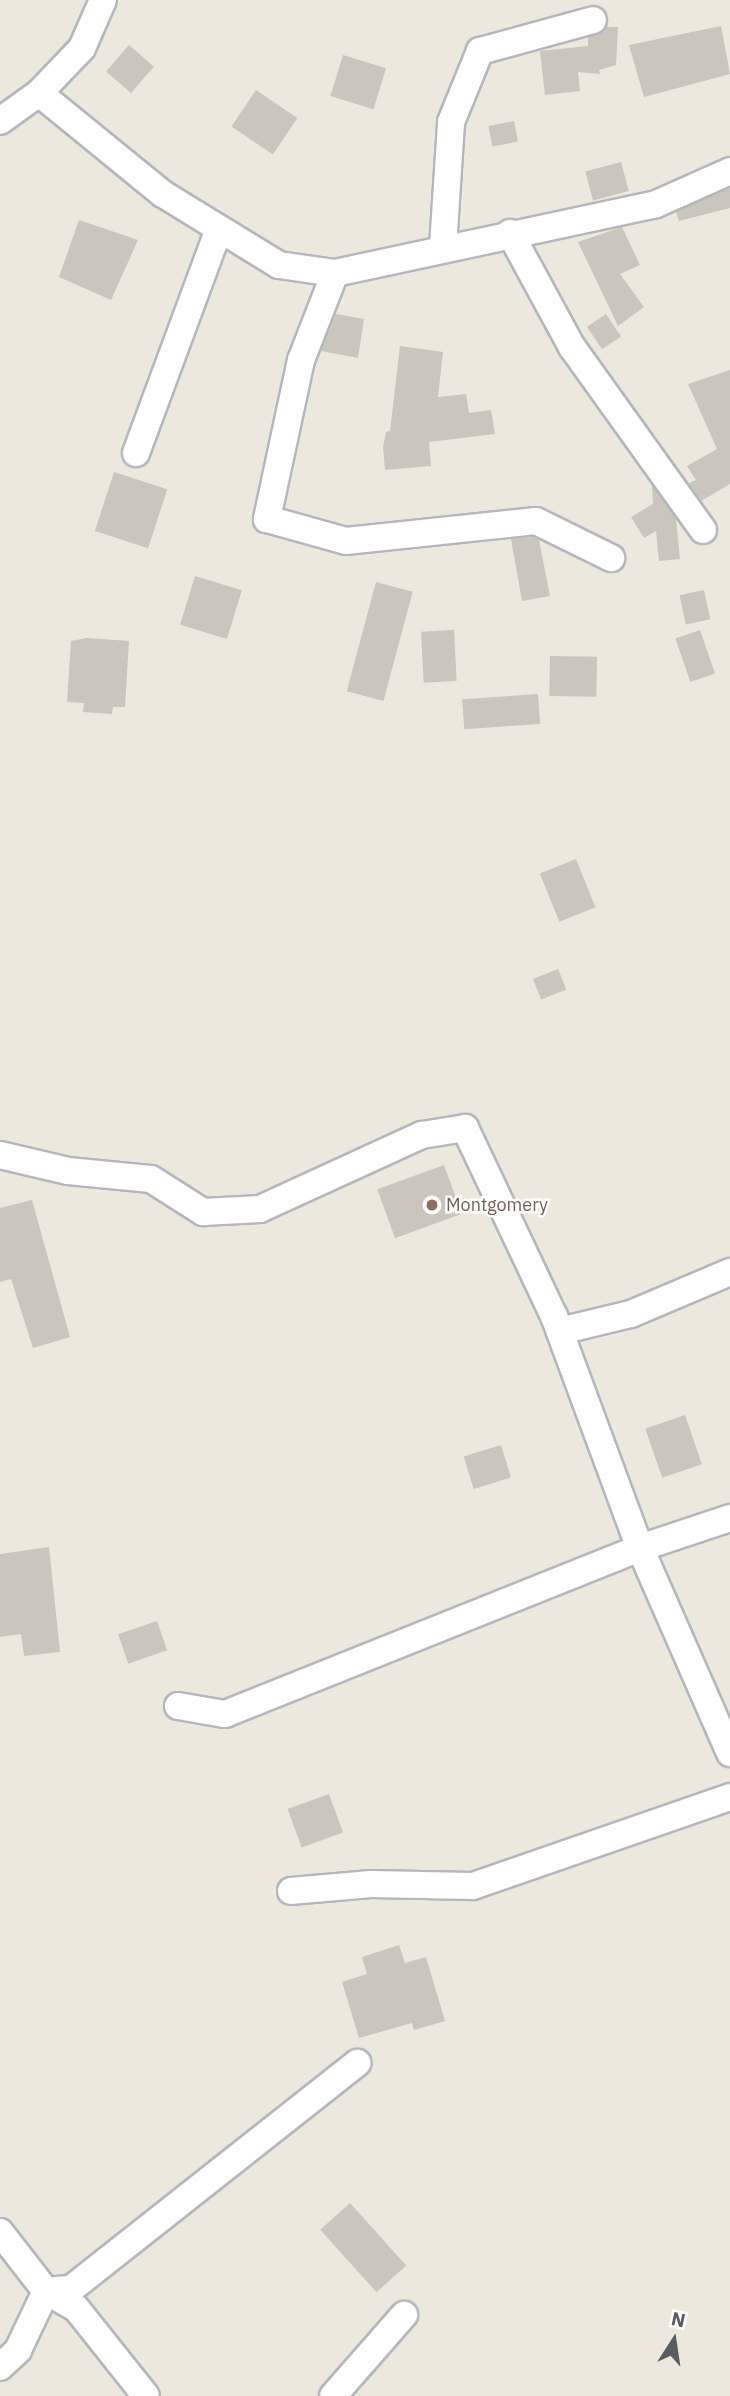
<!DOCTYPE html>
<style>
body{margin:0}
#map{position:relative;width:730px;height:2396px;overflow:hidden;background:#ede8de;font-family:"IBM Plex Sans",sans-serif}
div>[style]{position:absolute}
.building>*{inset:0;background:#cac5bd;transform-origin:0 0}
.roads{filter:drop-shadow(2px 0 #b4b8bd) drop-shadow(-2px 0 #b4b8bd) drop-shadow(0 2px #b4b8bd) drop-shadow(0 -2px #b4b8bd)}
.street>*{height:26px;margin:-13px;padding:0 13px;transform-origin:13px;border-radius:13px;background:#fff}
.dots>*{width:19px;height:19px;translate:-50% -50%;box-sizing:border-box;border:4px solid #fff;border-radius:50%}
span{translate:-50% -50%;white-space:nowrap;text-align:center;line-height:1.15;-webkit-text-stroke:5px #fff;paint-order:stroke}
.education-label{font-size:18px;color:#785e54}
.left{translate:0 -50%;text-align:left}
.north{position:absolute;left:639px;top:2305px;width:70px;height:70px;-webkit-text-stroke:5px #fff;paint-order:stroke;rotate:12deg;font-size:19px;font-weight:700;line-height:28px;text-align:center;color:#575d61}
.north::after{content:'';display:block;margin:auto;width:24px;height:32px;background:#575d61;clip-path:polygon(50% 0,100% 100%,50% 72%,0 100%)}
</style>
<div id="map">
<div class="building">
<div style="clip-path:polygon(721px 26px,730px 74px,644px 97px,629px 45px)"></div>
<div style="clip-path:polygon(607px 27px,618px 27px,616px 65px,599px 70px,600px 74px,578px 72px,580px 91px,545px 95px,540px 51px,588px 46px,588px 38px)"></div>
<div style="left:129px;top:45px;width:33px;height:35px;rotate:41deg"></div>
<div style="left:343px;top:55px;width:45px;height:43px;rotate:17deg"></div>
<div style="left:256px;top:90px;width:50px;height:44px;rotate:34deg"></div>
<div style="left:514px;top:121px;width:21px;height:26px;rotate:79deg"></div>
<div style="left:621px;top:162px;width:30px;height:37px;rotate:75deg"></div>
<div style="clip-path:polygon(730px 188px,730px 208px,679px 221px,676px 212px)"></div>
<div style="clip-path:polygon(79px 220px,138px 240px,111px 300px,59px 277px)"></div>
<div style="clip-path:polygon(622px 227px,640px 265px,620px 274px,644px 307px,618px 326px,578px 242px)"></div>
<div style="clip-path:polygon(336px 314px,364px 319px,358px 358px,321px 351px)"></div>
<div style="left:606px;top:314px;width:27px;height:23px;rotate:56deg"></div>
<div style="clip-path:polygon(400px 346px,443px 352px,438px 397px,466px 394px,469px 413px,491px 410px,495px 434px,429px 442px,431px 466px,385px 470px,383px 447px,386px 432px,390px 431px)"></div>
<div style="clip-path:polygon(730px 370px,730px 484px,701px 501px,689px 483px,696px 480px,687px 466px,717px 449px,688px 384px)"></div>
<div style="left:114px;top:472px;width:56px;height:62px;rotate:18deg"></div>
<div style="clip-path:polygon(652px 485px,676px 519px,680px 559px,659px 561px,656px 531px,644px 538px,631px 517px,653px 504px)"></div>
<div style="clip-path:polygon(533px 537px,539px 540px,550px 596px,522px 601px,511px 539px)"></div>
<div style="left:195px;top:576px;width:49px;height:51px;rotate:17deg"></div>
<div style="left:376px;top:582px;width:38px;height:113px;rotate:15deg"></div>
<div style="left:704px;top:590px;width:30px;height:25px;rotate:78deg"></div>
<div style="left:454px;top:630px;width:51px;height:33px;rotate:87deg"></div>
<div style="left:700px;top:630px;width:46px;height:26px;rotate:71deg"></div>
<div style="clip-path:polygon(87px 638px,129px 641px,125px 707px,113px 707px,112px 714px,83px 712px,84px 703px,67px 702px,71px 641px)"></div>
<div style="left:550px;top:656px;width:47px;height:40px;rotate:1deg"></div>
<div style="left:538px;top:694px;width:30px;height:76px;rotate:86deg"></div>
<div style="left:576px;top:859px;width:52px;height:39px;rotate:68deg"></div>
<div style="left:558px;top:969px;width:22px;height:27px;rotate:68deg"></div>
<div style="left:444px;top:1165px;width:52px;height:71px;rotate:70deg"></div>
<div style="clip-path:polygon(32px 1200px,70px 1337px,33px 1348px,11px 1279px,0 1282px,0 1208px)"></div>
<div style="left:685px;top:1415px;width:52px;height:42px;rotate:71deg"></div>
<div style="left:501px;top:1445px;width:34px;height:39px;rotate:73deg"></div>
<div style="clip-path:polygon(49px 1547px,60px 1652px,24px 1656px,21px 1634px,0 1637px,0 1554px)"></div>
<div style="left:157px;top:1621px;width:31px;height:41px;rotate:71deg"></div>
<div style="left:329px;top:1794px;width:41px;height:44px;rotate:70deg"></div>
<div style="clip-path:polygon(399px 1945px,405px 1963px,426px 1957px,445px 2021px,414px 2030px,412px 2023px,359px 2038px,342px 1982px,367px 1974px,362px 1957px)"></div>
<div style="left:350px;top:2203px;width:84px;height:40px;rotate:48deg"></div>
</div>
<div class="roads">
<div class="street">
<div style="left:39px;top:93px;width:160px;rotate:39.2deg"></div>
<div style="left:163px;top:194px;width:136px;rotate:31.5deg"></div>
<div style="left:279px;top:265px;width:57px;rotate:8.1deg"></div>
<div style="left:335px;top:273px;width:328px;rotate:-12.1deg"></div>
<div style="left:656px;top:204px;width:81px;rotate:-24deg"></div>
<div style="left:0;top:121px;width:48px;rotate:-35.7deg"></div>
<div style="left:39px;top:93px;width:62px;rotate:-46.3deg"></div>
<div style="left:82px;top:48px;width:52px;rotate:-66.4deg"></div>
<div style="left:510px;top:233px;width:130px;rotate:61.5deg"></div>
<div style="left:572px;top:347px;width:225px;rotate:54.4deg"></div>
<div style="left:443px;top:247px;width:125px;rotate:-86.3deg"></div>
<div style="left:451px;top:122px;width:77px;rotate:-67.8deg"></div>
<div style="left:480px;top:51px;width:117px;rotate:-15.3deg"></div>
<div style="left:335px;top:273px;width:93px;rotate:111.3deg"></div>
<div style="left:301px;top:360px;width:163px;rotate:102.1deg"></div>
<div style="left:267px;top:519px;width:82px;rotate:15.6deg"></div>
<div style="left:346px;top:541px;width:191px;rotate:-6deg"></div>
<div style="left:536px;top:521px;width:84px;rotate:26.3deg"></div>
<div style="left:136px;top:453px;width:239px;rotate:-69.7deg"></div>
<div style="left:0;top:1155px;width:70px;rotate:13.2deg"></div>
<div style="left:68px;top:1171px;width:83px;rotate:5.5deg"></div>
<div style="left:151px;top:1179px;width:62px;rotate:32.4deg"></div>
<div style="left:203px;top:1212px;width:57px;rotate:-3deg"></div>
<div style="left:260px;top:1209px;width:178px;rotate:-24.6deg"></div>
<div style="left:422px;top:1135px;width:44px;rotate:-9.2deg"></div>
<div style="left:465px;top:1128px;width:208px;rotate:64.7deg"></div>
<div style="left:554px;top:1316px;width:247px;rotate:69.7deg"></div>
<div style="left:640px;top:1548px;width:224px;rotate:66.3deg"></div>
<div style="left:560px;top:1331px;width:73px;rotate:-13.5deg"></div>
<div style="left:631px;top:1314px;width:108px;rotate:-23deg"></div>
<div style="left:178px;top:1706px;width:48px;rotate:9.7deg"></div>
<div style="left:225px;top:1714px;width:447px;rotate:-21.8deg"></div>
<div style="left:640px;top:1548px;width:95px;rotate:-18.4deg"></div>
<div style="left:291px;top:1891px;width:80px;rotate:-5deg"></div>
<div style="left:371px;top:1884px;width:102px;rotate:1.1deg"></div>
<div style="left:473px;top:1886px;width:272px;rotate:-19.1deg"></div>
<div style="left:0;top:2232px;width:75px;rotate:52.1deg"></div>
<div style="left:46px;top:2291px;width:34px;rotate:30deg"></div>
<div style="left:76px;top:2308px;width:112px;rotate:51.5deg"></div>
<div style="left:0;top:2367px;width:25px;rotate:-43deg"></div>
<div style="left:18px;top:2350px;width:65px;rotate:-64.6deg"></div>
<div style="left:46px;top:2291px;width:25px;rotate:-5deg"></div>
<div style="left:71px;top:2289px;width:365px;rotate:-38.3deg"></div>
<div style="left:333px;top:2396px;width:108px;rotate:-48.8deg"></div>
</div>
</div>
<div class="dots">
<div style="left:432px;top:1205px;background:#8d6e63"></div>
</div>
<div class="education-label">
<span class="left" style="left:446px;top:1205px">Montgomery</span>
</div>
<div class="north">N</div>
</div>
